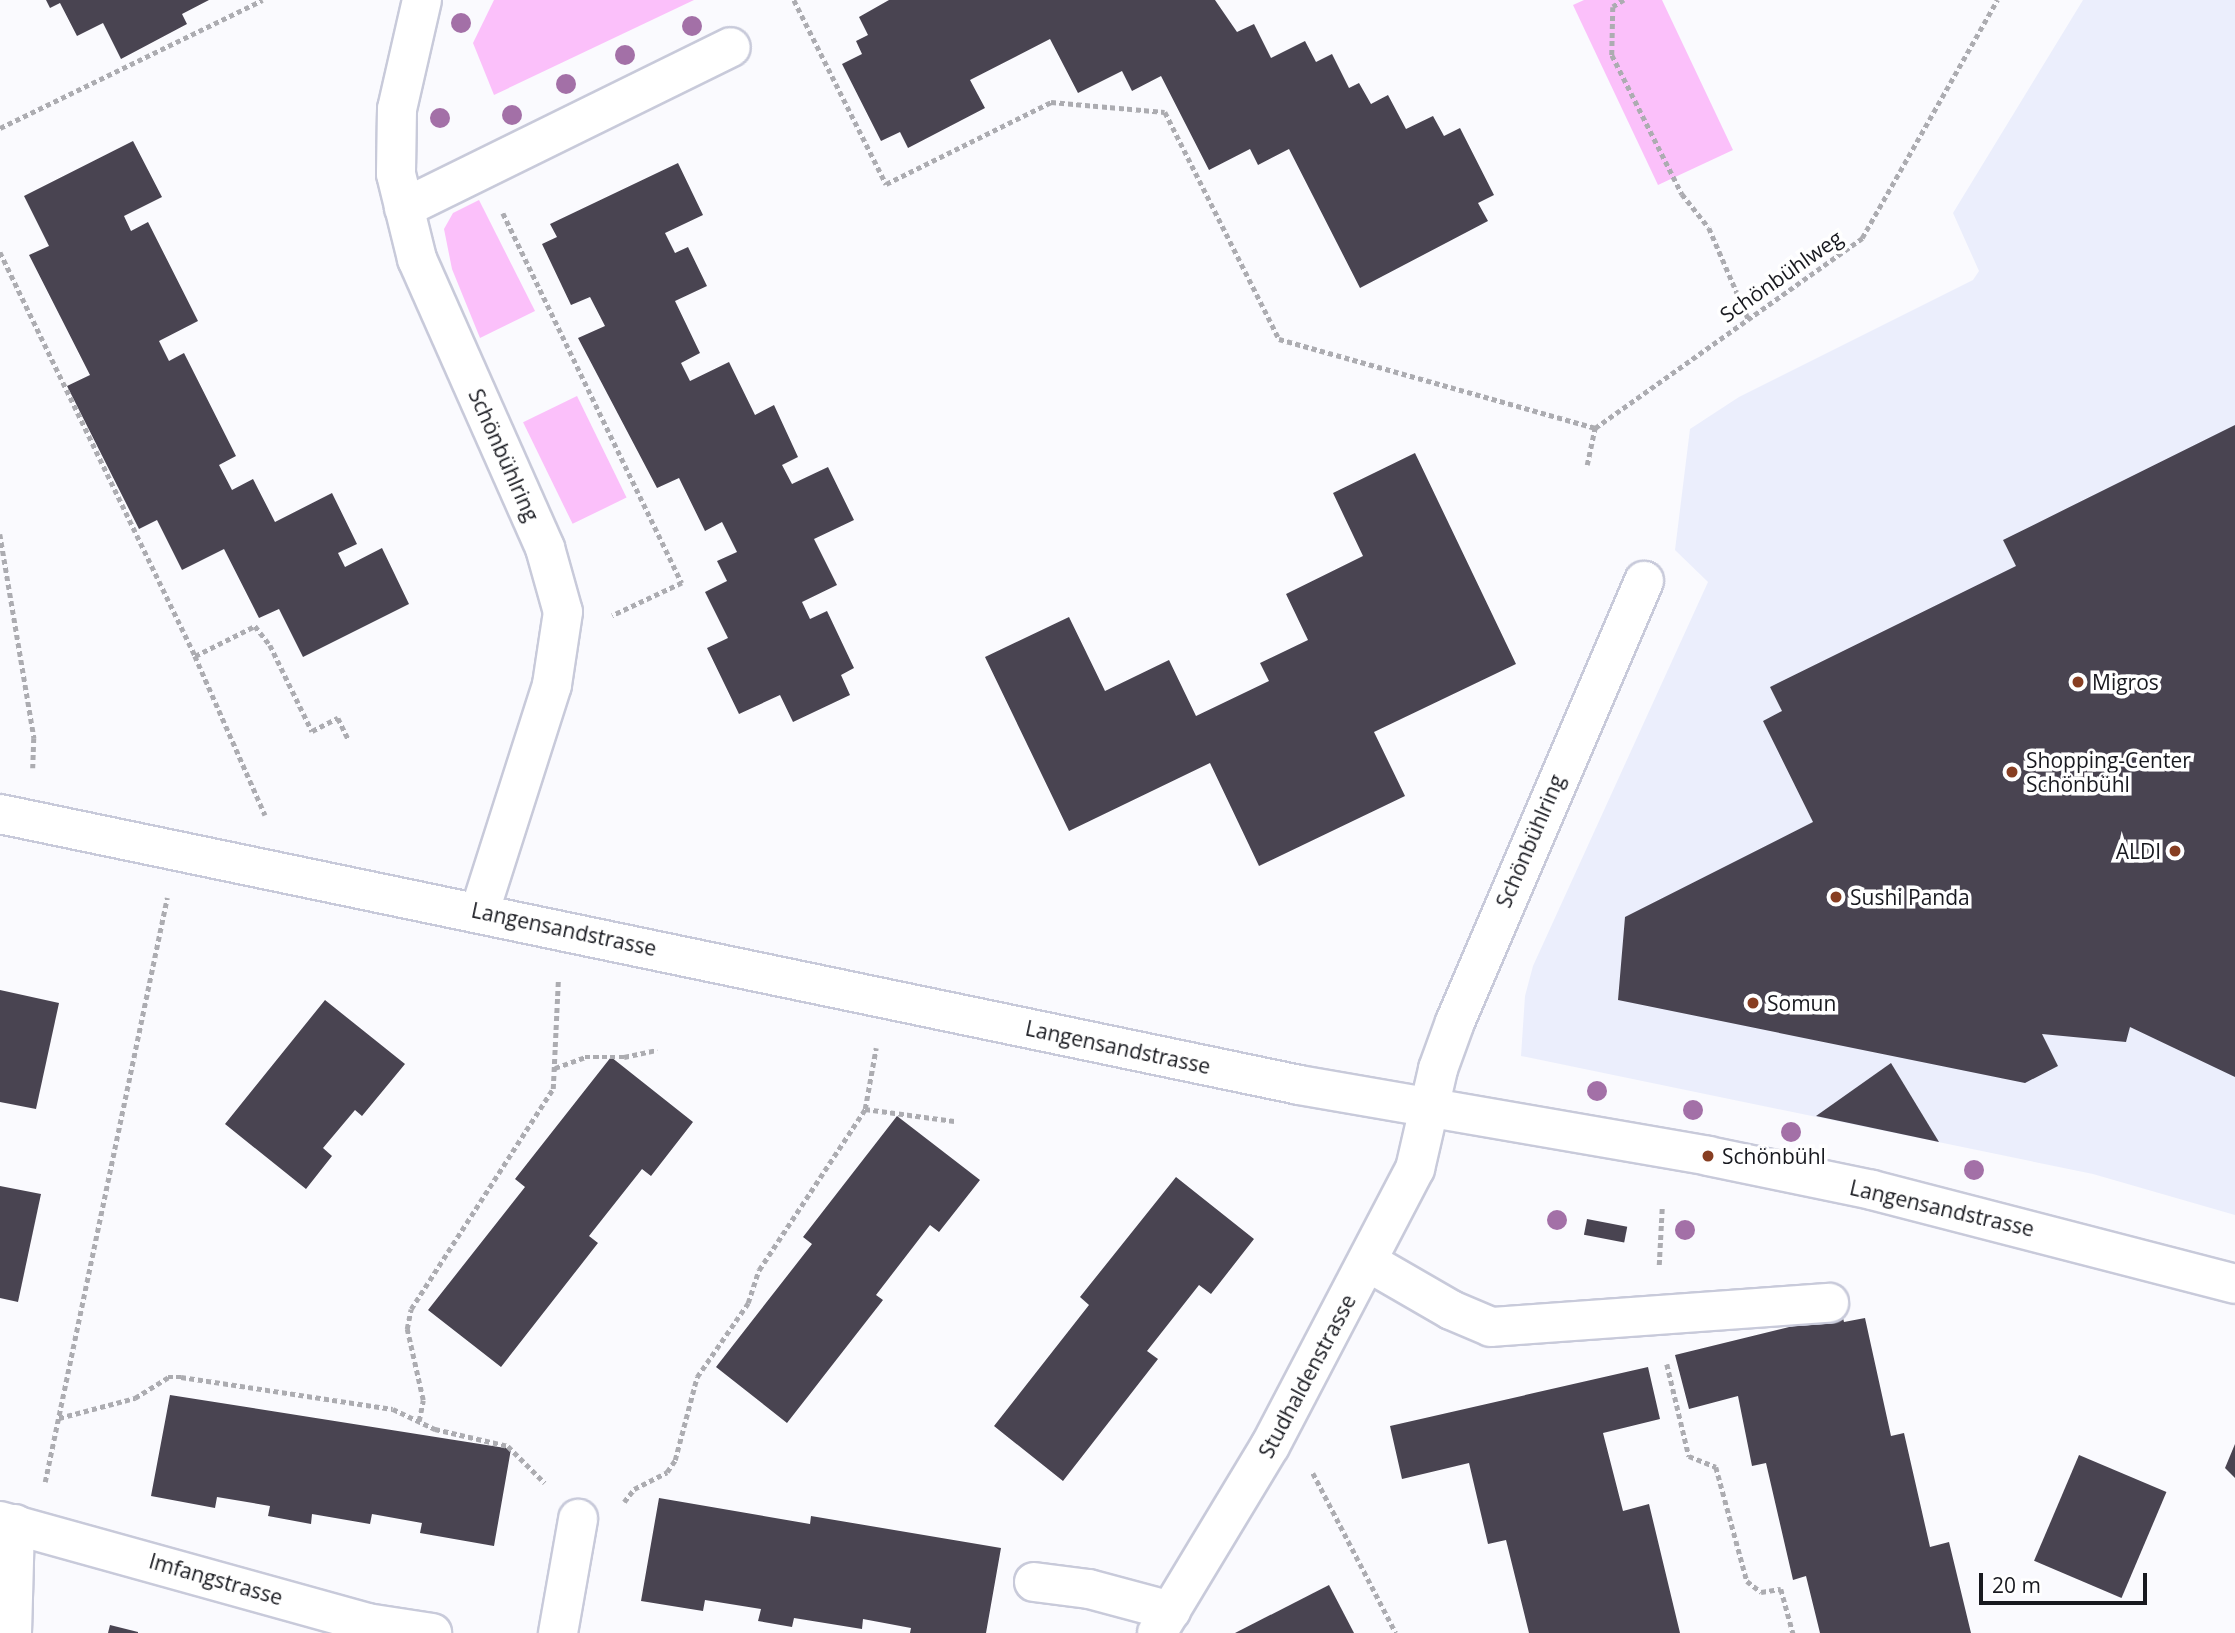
<!DOCTYPE html>
<meta charset="utf-8">
<style>
body{margin:0}
#map{position:relative;width:2235px;height:1633px;overflow:hidden;background:#fafafe;font-family:"Open Sans",sans-serif}
div>[style]{position:absolute}
.built>*{inset:0;background:#ebeefc}
.green>*{inset:0;background:#fbc0fa;transform-origin:0 0}
.building>*{inset:0;background:#494451;transform-origin:0 0}
.path>*{height:4.5px;margin-top:-2.25px;transform-origin:0;background:repeating-linear-gradient(90deg,#acacb1 0 5px,transparent 0 8.5px)}
.roads{filter:drop-shadow(2px 0 #c8cada) drop-shadow(-2px 0 #c8cada) drop-shadow(0 2px #c8cada) drop-shadow(0 -2px #c8cada)}
.minor>*{height:38px;margin:-19px;padding:0 19px;transform-origin:19px;border-radius:19px;background:#fff}
.trees>*{width:20px;height:20px;margin:-10px;border-radius:50%;background:#a370a7}
.dots>*{width:19px;height:19px;translate:-50% -50%;box-sizing:border-box;border:4px solid #fff;border-radius:50%}
span{translate:-50% -50%;white-space:nowrap;text-align:center;line-height:1.15;-webkit-text-stroke:7px #fff;paint-order:stroke}
.street-label{font-size:21px;color:#18191f}
.poi-label{font-size:21px;color:#18191f}
.left{translate:0 -50%;text-align:left}
.right{translate:-100% -50%;text-align:right}
.scale{position:absolute;left:1979px;top:1573px;width:168px;height:32px;box-sizing:border-box;border:4px solid #18191f;border-top:0;padding-left:9px;font-size:21px;line-height:24px;white-space:nowrap;color:#18191f;-webkit-text-stroke:5px #fff;paint-order:stroke}
</style>
<div id="map">
<div class="built">
<div style="clip-path:polygon(2083px 0,2235px 0,2235px 1215px,2093px 1174px,1521px 1056px,1525px 996px,1533px 966px,1708px 582px,1675px 550px,1690px 429px,1739px 397px,1973px 280px,1979px 271px,1953px 213px)"></div>
</div>
<div class="green">
<div style="clip-path:polygon(494px 0,694px 0,494px 95px,473px 43px)"></div>
<div style="clip-path:polygon(1584px 0,1662px 0,1733px 150px,1658px 185px,1573px 5px)"></div>
<div style="clip-path:polygon(479px 200px,535px 311px,480px 338px,452px 269px,444px 229px,453px 213px)"></div>
<div style="left:577px;top:396px;width:113px;height:60px;rotate:64deg"></div>
</div>
<div class="building">
<div style="clip-path:polygon(46px 0,209px 0,182px 14px,187px 24px,121px 59px,103px 23px,77px 36px,60px 3px,50px 8px)"></div>
<div style="clip-path:polygon(889px 0,1215px 0,1237px 32px,1254px 24px,1271px 58px,1305px 41px,1316px 62px,1332px 54px,1349px 88px,1359px 83px,1371px 104px,1388px 95px,1406px 129px,1433px 116px,1444px 136px,1460px 128px,1494px 195px,1478px 203px,1488px 221px,1360px 288px,1289px 149px,1258px 165px,1250px 149px,1209px 170px,1161px 76px,1132px 91px,1122px 71px,1078px 93px,1050px 39px,970px 80px,985px 108px,908px 148px,900px 132px,881px 141px,842px 64px,862px 54px,856px 41px,868px 35px,859px 17px)"></div>
<div style="clip-path:polygon(133px 141px,162px 197px,124px 216px,131px 231px,148px 222px,198px 321px,159px 341px,169px 361px,184px 353px,236px 456px,219px 465px,232px 490px,253px 479px,275px 522px,332px 493px,357px 544px,338px 553px,345px 567px,382px 548px,409px 604px,303px 657px,279px 609px,259px 618px,224px 549px,182px 570px,157px 520px,139px 529px,67px 386px,90px 375px,29px 255px,49px 246px,24px 196px)"></div>
<div style="clip-path:polygon(678px 163px,703px 215px,665px 233px,675px 253px,688px 247px,707px 286px,675px 301px,700px 353px,681px 363px,690px 381px,729px 362px,755px 415px,774px 405px,798px 457px,782px 465px,792px 484px,828px 467px,854px 520px,814px 539px,837px 585px,802px 602px,810px 619px,827px 611px,854px 668px,841px 675px,850px 695px,793px 722px,780px 695px,739px 714px,707px 648px,728px 638px,705px 592px,727px 581px,717px 561px,737px 552px,722px 522px,705px 531px,679px 478px,657px 488px,578px 338px,605px 326px,590px 297px,571px 305px,542px 244px,557px 237px,550px 224px)"></div>
<div style="clip-path:polygon(2235px 425px,2235px 1077px,2130px 1027px,2126px 1042px,2042px 1034px,2058px 1066px,2025px 1083px,1618px 1000px,1625px 917px,1813px 822px,1763px 721px,1782px 711px,1770px 687px,2016px 566px,2003px 540px)"></div>
<div style="clip-path:polygon(1415px 453px,1516px 664px,1374px 732px,1405px 796px,1259px 866px,1210px 763px,1069px 831px,985px 657px,1069px 617px,1105px 691px,1169px 660px,1196px 716px,1269px 681px,1260px 663px,1308px 640px,1286px 594px,1363px 556px,1333px 493px)"></div>
<div style="clip-path:polygon(0 990px,59px 1003px,36px 1109px,0 1102px)"></div>
<div style="clip-path:polygon(325px 1000px,405px 1064px,362px 1116px,355px 1110px,323px 1148px,332px 1156px,306px 1189px,225px 1124px)"></div>
<div style="clip-path:polygon(611px 1057px,693px 1122px,651px 1176px,642px 1169px,589px 1236px,598px 1243px,501px 1367px,428px 1310px,525px 1187px,515px 1179px)"></div>
<div style="clip-path:polygon(1891px 1063px,1939px 1142px,1816px 1116px)"></div>
<div style="clip-path:polygon(897px 1116px,980px 1180px,939px 1232px,930px 1225px,876px 1295px,883px 1300px,787px 1423px,716px 1367px,812px 1244px,803px 1237px)"></div>
<div style="clip-path:polygon(1176px 1177px,1254px 1239px,1211px 1294px,1199px 1285px,1147px 1351px,1158px 1359px,1063px 1481px,994px 1426px,1089px 1305px,1080px 1297px)"></div>
<div style="clip-path:polygon(0 1186px,41px 1194px,18px 1302px,0 1298px)"></div>
<div style="left:1587px;top:1219px;width:41px;height:16px;rotate:11deg"></div>
<div style="clip-path:polygon(1842px 1314px,1844px 1322px,1865px 1318px,1891px 1436px,1904px 1433px,1930px 1547px,1949px 1542px,1971px 1633px,1820px 1633px,1806px 1576px,1793px 1580px,1766px 1463px,1752px 1466px,1738px 1396px,1689px 1409px,1675px 1355px)"></div>
<div style="clip-path:polygon(1648px 1367px,1660px 1419px,1603px 1433px,1623px 1511px,1649px 1504px,1680px 1633px,1529px 1633px,1506px 1540px,1488px 1544px,1469px 1463px,1402px 1479px,1390px 1426px)"></div>
<div style="clip-path:polygon(170px 1395px,511px 1449px,494px 1546px,420px 1533px,422px 1523px,372px 1514px,370px 1524px,312px 1514px,311px 1524px,268px 1516px,270px 1506px,217px 1497px,215px 1508px,151px 1496px)"></div>
<div style="clip-path:polygon(2235px 1444px,2235px 1478px,2225px 1468px)"></div>
<div style="left:2079px;top:1455px;width:95px;height:115px;rotate:23deg"></div>
<div style="clip-path:polygon(659px 1498px,810px 1524px,811px 1516px,1001px 1548px,986px 1633px,910px 1633px,911px 1628px,863px 1619px,862px 1629px,794px 1618px,792px 1627px,758px 1621px,761px 1609px,705px 1600px,703px 1611px,641px 1601px)"></div>
<div style="clip-path:polygon(1329px 1585px,1354px 1633px,1235px 1633px)"></div>
<div style="clip-path:polygon(110px 1625px,138px 1632px,138px 1633px,108px 1633px)"></div>
</div>
<div class="path">
<div style="left:794px;top:0;width:206px;rotate:63.4deg"></div>
<div style="left:886px;top:184px;width:184px;rotate:-26.4deg"></div>
<div style="left:1051px;top:102px;width:114px;rotate:5deg"></div>
<div style="left:1165px;top:112px;width:254px;rotate:63.3deg"></div>
<div style="left:1279px;top:339px;width:328px;rotate:15.7deg"></div>
<div style="left:1624px;top:0;width:13px;rotate:148deg"></div>
<div style="left:1613px;top:7px;width:48px;rotate:91.2deg"></div>
<div style="left:1612px;top:55px;width:156px;rotate:63.3deg"></div>
<div style="left:1682px;top:194px;width:43px;rotate:51.5deg"></div>
<div style="left:1709px;top:228px;width:98px;rotate:66.6deg"></div>
<div style="left:0;top:128px;width:292px;rotate:-26deg"></div>
<div style="left:503px;top:213px;width:411px;rotate:64.2deg"></div>
<div style="left:682px;top:583px;width:77px;rotate:154.8deg"></div>
<div style="left:0;top:252px;width:449px;rotate:64.2deg"></div>
<div style="left:195px;top:656px;width:174px;rotate:66.2deg"></div>
<div style="left:1587px;top:465px;width:38px;rotate:-78deg"></div>
<div style="left:1595px;top:428px;width:328px;rotate:-35.4deg"></div>
<div style="left:1862px;top:238px;width:274px;rotate:-60.4deg"></div>
<div style="left:0;top:534px;width:207px;rotate:80.5deg"></div>
<div style="left:34px;top:738px;width:30px;rotate:92deg"></div>
<div style="left:195px;top:656px;width:67px;rotate:-26.6deg"></div>
<div style="left:255px;top:626px;width:24px;rotate:52deg"></div>
<div style="left:270px;top:645px;width:96px;rotate:64deg"></div>
<div style="left:312px;top:731px;width:29px;rotate:-27deg"></div>
<div style="left:338px;top:718px;width:25px;rotate:64deg"></div>
<div style="left:555px;top:1068px;width:32px;rotate:-20deg"></div>
<div style="left:585px;top:1057px;width:39px"></div>
<div style="left:624px;top:1057px;width:34px;rotate:-12deg"></div>
<div style="left:865px;top:1109px;width:90px;rotate:7.7deg"></div>
<div style="left:1659px;top:1265px;width:58px;rotate:-87deg"></div>
<div style="left:1667px;top:1364px;width:95px;rotate:76.6deg"></div>
<div style="left:1689px;top:1456px;width:29px;rotate:22deg"></div>
<div style="left:1716px;top:1467px;width:118px;rotate:74.8deg"></div>
<div style="left:1747px;top:1581px;width:18px;rotate:38deg"></div>
<div style="left:1761px;top:1592px;width:20px;rotate:-9deg"></div>
<div style="left:1781px;top:1589px;width:46px;rotate:74.7deg"></div>
<div style="left:59px;top:1418px;width:79px;rotate:-14.7deg"></div>
<div style="left:135px;top:1398px;width:39px;rotate:-32deg"></div>
<div style="left:168px;top:1377px;width:13px"></div>
<div style="left:181px;top:1377px;width:214px;rotate:8.6deg"></div>
<div style="left:393px;top:1409px;width:47px;rotate:25.5deg"></div>
<div style="left:435px;top:1429px;width:75px;rotate:13.1deg"></div>
<div style="left:508px;top:1446px;width:52px;rotate:45deg"></div>
<div style="left:419px;top:1421px;width:21px;rotate:-79deg"></div>
<div style="left:423px;top:1400px;width:73px;rotate:-102.7deg"></div>
<div style="left:407px;top:1329px;width:20px;rotate:-79deg"></div>
<div style="left:411px;top:1309px;width:262px;rotate:-57.2deg"></div>
<div style="left:553px;top:1089px;width:108px;rotate:-87.3deg"></div>
<div style="left:1313px;top:1473px;width:180px;rotate:62.6deg"></div>
<div style="left:45px;top:1482px;width:597px;rotate:-78.2deg"></div>
<div style="left:624px;top:1502px;width:16px;rotate:-52deg"></div>
<div style="left:634px;top:1489px;width:37px;rotate:-27deg"></div>
<div style="left:667px;top:1472px;width:14px;rotate:-56deg"></div>
<div style="left:675px;top:1460px;width:86px;rotate:-75.2deg"></div>
<div style="left:697px;top:1377px;width:90px;rotate:-55.4deg"></div>
<div style="left:748px;top:1303px;width:35px;rotate:-72deg"></div>
<div style="left:759px;top:1270px;width:193px;rotate:-56.6deg"></div>
<div style="left:865px;top:1109px;width:62px;rotate:-79.8deg"></div>
</div>
<div class="roads">
<div class="minor">
<div style="left:422px;top:0;width:112px;rotate:102.9deg"></div>
<div style="left:397px;top:109px;width:65px;rotate:90.9deg"></div>
<div style="left:396px;top:174px;width:88px;rotate:76.1deg"></div>
<div style="left:417px;top:259px;width:316px;rotate:66.1deg"></div>
<div style="left:545px;top:548px;width:66px;rotate:74.3deg"></div>
<div style="left:563px;top:612px;width:74px;rotate:98.6deg"></div>
<div style="left:552px;top:685px;width:237px;rotate:107.7deg"></div>
<div style="left:404px;top:208px;width:364px;rotate:-26.2deg"></div>
<div style="left:0;top:814px;width:1327px;rotate:11.78deg"></div>
<div style="left:1299px;top:1085px;width:415px;rotate:9.8deg"></div>
<div style="left:1708px;top:1156px;width:167px;rotate:11.7deg"></div>
<div style="left:1872px;top:1190px;width:375px;rotate:14.5deg"></div>
<div style="left:1368px;top:1262px;width:96px;rotate:30deg"></div>
<div style="left:1451px;top:1310px;width:43px;rotate:23deg"></div>
<div style="left:1491px;top:1327px;width:339px;rotate:-4.1deg"></div>
<div style="left:0;top:1521px;width:381px;rotate:15.5deg"></div>
<div style="left:367px;top:1623px;width:66px;rotate:8.7deg"></div>
<div style="left:1034px;top:1582px;width:55px;rotate:7.3deg"></div>
<div style="left:1089px;top:1589px;width:85px;rotate:15deg"></div>
<div style="left:12px;top:1633px;width:109px;rotate:-88.4deg"></div>
<div style="left:558px;top:1633px;width:116px;rotate:-80deg"></div>
<div style="left:1157px;top:1633px;width:218px;rotate:-58.9deg"></div>
<div style="left:1270px;top:1446px;width:313px;rotate:-62.4deg"></div>
<div style="left:1415px;top:1169px;width:103px;rotate:-77deg"></div>
<div style="left:1438px;top:1069px;width:50px;rotate:-70.1deg"></div>
<div style="left:1455px;top:1022px;width:480px;rotate:-66.8deg"></div>
</div>
</div>
<div class="trees">
<div style="left:461px;top:23px"></div>
<div style="left:692px;top:26px"></div>
<div style="left:625px;top:55px"></div>
<div style="left:566px;top:84px"></div>
<div style="left:512px;top:115px"></div>
<div style="left:440px;top:118px"></div>
<div style="left:1597px;top:1091px"></div>
<div style="left:1693px;top:1110px"></div>
<div style="left:1791px;top:1132px"></div>
<div style="left:1974px;top:1170px"></div>
<div style="left:1557px;top:1220px"></div>
<div style="left:1685px;top:1230px"></div>
</div>
<div class="dots">
<div style="left:2078px;top:682px;background:#873e22"></div>
<div style="left:2012px;top:772px;background:#873e22"></div>
<div style="left:2175px;top:851px;background:#873e22"></div>
<div style="left:1836px;top:897px;background:#873e22"></div>
<div style="left:1753px;top:1003px;background:#873e22"></div>
<div style="left:1708px;top:1156px;background:#873e22"></div>
</div>
<div class="street-label">
<span style="left:1781px;top:276px;rotate:-35deg">Schönbühlweg</span>
<span style="left:504px;top:455px;rotate:66deg">Schönbühlring</span>
<span style="left:1530px;top:841px;rotate:-67deg">Schönbühlring</span>
<span style="left:564px;top:929px;rotate:12deg">Langensandstrasse</span>
<span style="left:1118px;top:1047px;rotate:12deg">Langensandstrasse</span>
<span style="left:1942px;top:1208px;rotate:13deg">Langensandstrasse</span>
<span style="left:1307px;top:1376px;rotate:-62deg">Studhaldenstrasse</span>
<span style="left:216px;top:1579px;rotate:16deg">Imfangstrasse</span>
</div>
<div class="poi-label">
<span class="left" style="left:2092px;top:682px">Migros</span>
<span class="left" style="left:2026px;top:772px">Shopping-Center<br>Schönbühl</span>
<span class="right" style="left:2161px;top:851px">ALDI</span>
<span class="left" style="left:1850px;top:897px">Sushi Panda</span>
<span class="left" style="left:1767px;top:1003px">Somun</span>
<span class="left" style="left:1722px;top:1156px">Schönbühl</span>
</div>
<div class="scale">20 m</div>
</div>
